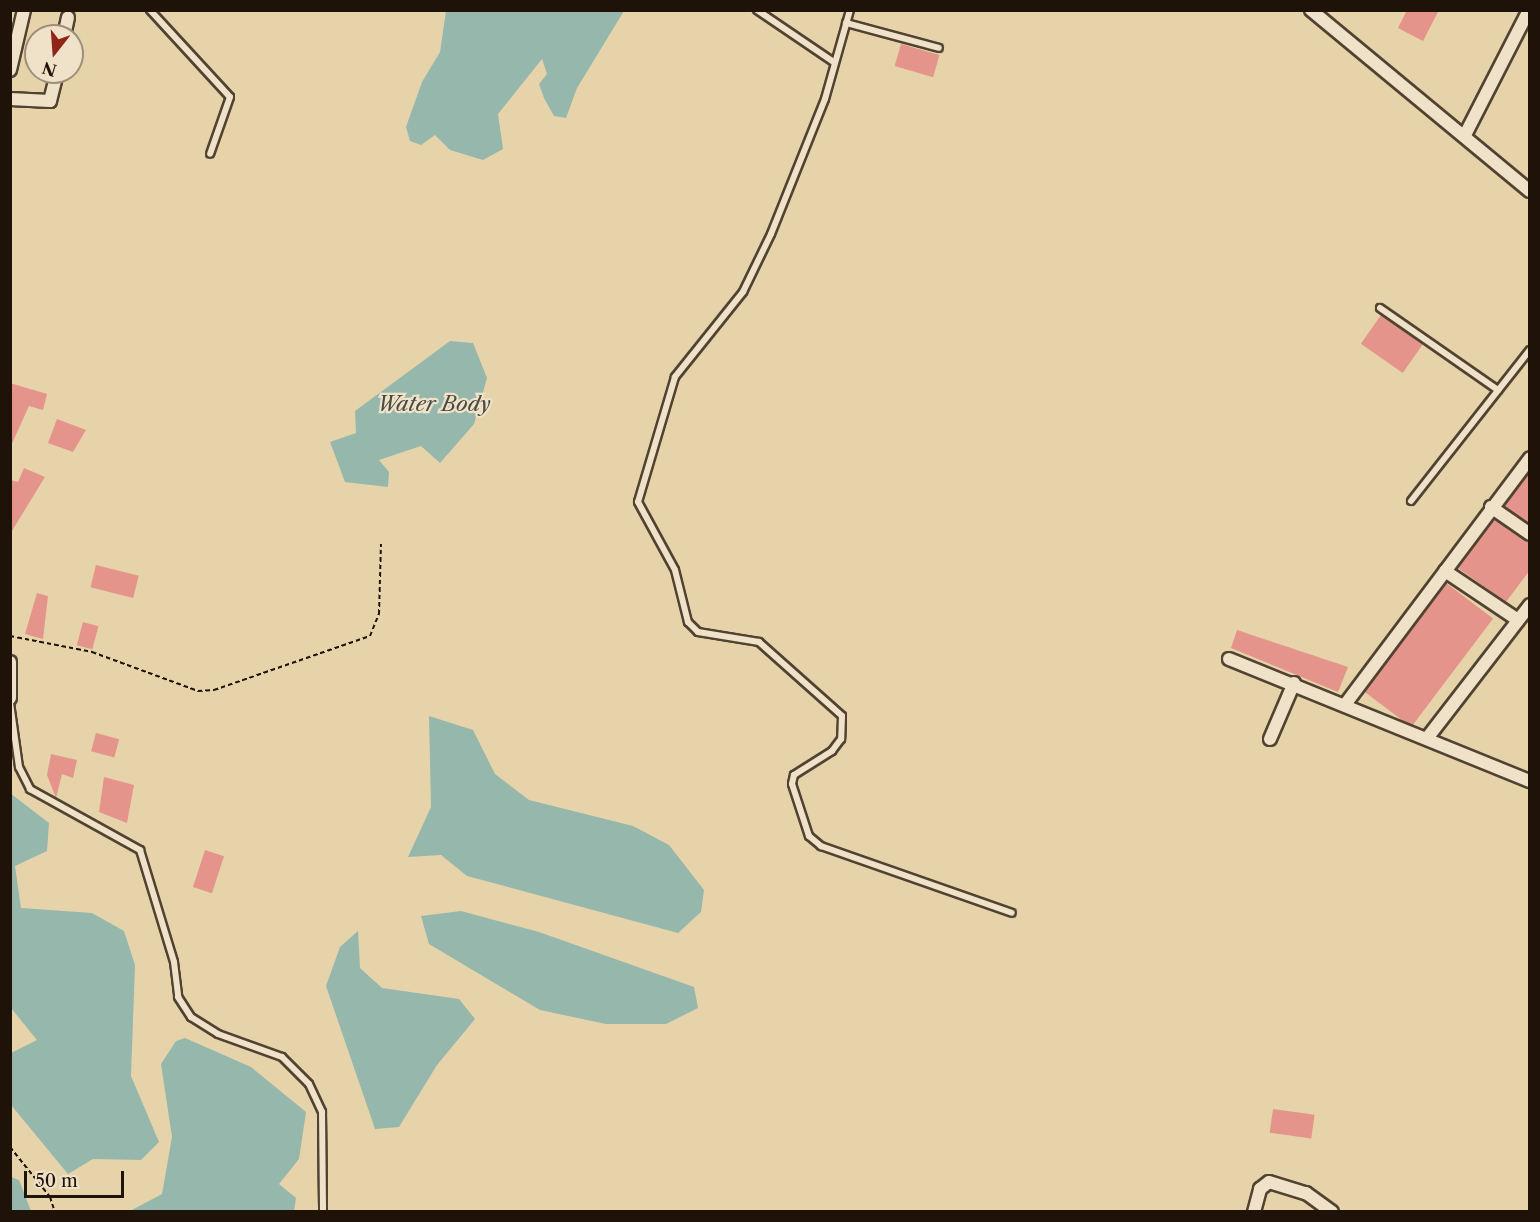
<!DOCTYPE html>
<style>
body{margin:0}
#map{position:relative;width:1540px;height:1222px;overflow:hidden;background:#e6d3aa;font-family:"Libre Caslon Text",serif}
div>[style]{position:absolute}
.water>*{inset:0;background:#96b7ac}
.building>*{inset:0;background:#e4948a;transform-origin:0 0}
.path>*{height:2px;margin-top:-1px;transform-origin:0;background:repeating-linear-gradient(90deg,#1f1309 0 4.5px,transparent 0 7.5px)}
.roads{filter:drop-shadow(2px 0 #514331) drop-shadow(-2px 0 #514331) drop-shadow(0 2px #514331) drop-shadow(0 -2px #514331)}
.service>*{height:6px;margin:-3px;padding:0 3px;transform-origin:3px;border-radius:3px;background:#efe2c8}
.minor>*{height:12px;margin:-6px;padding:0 6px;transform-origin:6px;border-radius:6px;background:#efe2c8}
span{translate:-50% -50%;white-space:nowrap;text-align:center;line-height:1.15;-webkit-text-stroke:4.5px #efe2c8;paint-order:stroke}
.water-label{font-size:21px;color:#494c42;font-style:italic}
.frame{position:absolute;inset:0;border:12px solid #1f1309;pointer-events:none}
.north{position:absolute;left:24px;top:24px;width:60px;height:60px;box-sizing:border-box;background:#efe2c8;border:2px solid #9c8f7c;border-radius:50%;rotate:197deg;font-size:16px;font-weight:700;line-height:24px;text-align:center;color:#1f1309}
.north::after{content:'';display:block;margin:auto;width:21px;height:27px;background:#8f2418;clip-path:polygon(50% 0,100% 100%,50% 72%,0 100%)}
.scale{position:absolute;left:24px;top:1171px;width:100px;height:27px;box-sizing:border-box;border:3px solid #1f1309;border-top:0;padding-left:8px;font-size:18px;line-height:21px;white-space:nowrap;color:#1f1309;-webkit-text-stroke:4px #efe2c8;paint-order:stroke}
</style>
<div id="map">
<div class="water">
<div style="clip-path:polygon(446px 11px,446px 10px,624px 11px,577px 88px,566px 118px,554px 116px,544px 98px,539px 84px,547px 74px,542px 59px,498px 114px,503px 149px,483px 160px,450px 150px,435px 135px,421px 145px,410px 141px,406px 127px,422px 82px,440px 52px)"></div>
<div style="clip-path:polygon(450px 341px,473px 343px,487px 378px,474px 424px,440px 463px,421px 446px,379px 460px,389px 472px,388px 487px,345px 482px,330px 442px,356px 433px,355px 411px)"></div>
<div style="clip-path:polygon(429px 716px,473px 730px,495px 774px,529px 800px,633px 826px,669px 845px,704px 890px,701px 912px,678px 933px,467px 876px,441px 855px,408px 857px,431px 807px)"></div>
<div style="clip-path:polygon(10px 793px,49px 823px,47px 851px,15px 866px,21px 908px,92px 913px,124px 931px,135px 965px,131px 1076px,159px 1142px,141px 1160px,93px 1159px,68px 1174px,11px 1105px,11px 1053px,37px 1040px,11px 1008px)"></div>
<div style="clip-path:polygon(461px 911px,539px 932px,694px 987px,698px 1008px,666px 1024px,606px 1024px,540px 1010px,429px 944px,421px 916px)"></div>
<div style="clip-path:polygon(358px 931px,360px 968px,382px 988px,459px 999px,475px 1019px,437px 1065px,399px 1127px,375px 1129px,326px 986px,340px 947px)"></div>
<div style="clip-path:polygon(185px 1038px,251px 1067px,306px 1112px,299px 1159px,279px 1184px,296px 1198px,294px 1211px,130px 1211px,162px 1194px,172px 1137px,161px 1064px,176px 1041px)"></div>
<div style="clip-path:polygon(11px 1177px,19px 1180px,31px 1211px,11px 1211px)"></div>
</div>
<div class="building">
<div style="clip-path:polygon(1407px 10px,1439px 10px,1423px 41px,1398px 28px)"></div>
<div style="left:901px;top:44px;width:40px;height:23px;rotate:16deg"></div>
<div style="left:1381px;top:315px;width:51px;height:35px;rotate:35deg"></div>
<div style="clip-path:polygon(10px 383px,47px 394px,43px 410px,29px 406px,10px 448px)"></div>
<div style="clip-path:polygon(57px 419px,86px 430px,73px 452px,48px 443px)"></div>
<div style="clip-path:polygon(24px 468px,45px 477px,10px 534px,10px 480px,18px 482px)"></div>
<div style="clip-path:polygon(1530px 472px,1530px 524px,1504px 506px)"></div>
<div style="clip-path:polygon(1494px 519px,1530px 542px,1530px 570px,1506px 602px,1458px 568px)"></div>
<div style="left:96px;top:565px;width:44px;height:23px;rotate:14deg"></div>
<div style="left:1446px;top:583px;width:59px;height:136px;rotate:37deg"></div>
<div style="clip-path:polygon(37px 593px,48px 596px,43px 639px,25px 634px)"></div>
<div style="left:83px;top:622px;width:16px;height:24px;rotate:15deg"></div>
<div style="clip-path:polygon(1237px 630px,1348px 667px,1338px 692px,1231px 648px)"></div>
<div style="left:96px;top:733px;width:24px;height:19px;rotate:15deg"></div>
<div style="clip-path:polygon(51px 754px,77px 760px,73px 778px,62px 774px,56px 798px,47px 775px)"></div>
<div style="clip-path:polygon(104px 777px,134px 785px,127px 823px,99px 812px)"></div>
<div style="left:205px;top:850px;width:20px;height:39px;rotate:18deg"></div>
<div style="left:1273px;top:1109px;width:42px;height:24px;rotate:8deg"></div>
</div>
<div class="path">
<div style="left:10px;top:636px;width:84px;rotate:11deg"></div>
<div style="left:92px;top:652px;width:113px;rotate:20.2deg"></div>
<div style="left:198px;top:691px;width:16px;rotate:-4deg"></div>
<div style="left:214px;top:690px;width:165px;rotate:-19.1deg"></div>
<div style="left:370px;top:636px;width:24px;rotate:-68deg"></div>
<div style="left:379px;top:614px;width:70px;rotate:-88.4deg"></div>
<div style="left:10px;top:1147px;width:64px;rotate:51.3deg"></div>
<div style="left:50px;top:1197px;width:16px;rotate:72deg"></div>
</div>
<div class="roads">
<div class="service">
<div style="left:150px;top:10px;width:118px;rotate:47.4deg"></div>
<div style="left:230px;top:97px;width:60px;rotate:109.3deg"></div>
<div style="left:757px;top:10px;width:94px;rotate:34.2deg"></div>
<div style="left:850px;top:10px;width:92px;rotate:105.7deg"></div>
<div style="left:825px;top:99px;width:145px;rotate:111.8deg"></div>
<div style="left:771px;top:234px;width:64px;rotate:115.8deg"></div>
<div style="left:743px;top:292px;width:109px;rotate:128.7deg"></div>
<div style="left:675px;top:377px;width:130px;rotate:106.5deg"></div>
<div style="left:638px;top:502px;width:77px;rotate:61.4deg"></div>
<div style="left:675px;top:570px;width:54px;rotate:76deg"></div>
<div style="left:688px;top:622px;width:14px;rotate:45deg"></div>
<div style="left:698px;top:632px;width:62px;rotate:9.3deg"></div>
<div style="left:759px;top:642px;width:111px;rotate:41.7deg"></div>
<div style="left:842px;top:716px;width:23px;rotate:92deg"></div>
<div style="left:841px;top:739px;width:15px;rotate:127deg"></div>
<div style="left:832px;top:751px;width:45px;rotate:147.7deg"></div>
<div style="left:794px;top:775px;width:9px;rotate:103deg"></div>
<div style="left:792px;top:784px;width:55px;rotate:71.9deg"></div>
<div style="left:809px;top:836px;width:16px;rotate:40deg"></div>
<div style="left:821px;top:846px;width:202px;rotate:19.3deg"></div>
<div style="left:846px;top:23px;width:96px;rotate:15deg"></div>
<div style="left:1380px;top:308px;width:144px;rotate:34.8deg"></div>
<div style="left:1411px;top:501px;width:192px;rotate:-51.8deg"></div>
<div style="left:10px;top:703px;width:65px;rotate:82deg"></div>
<div style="left:19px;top:767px;width:25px;rotate:63deg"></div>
<div style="left:30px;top:789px;width:126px;rotate:29deg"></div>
<div style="left:140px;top:850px;width:117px;rotate:73.1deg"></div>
<div style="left:174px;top:962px;width:35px;rotate:83deg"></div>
<div style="left:178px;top:997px;width:24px;rotate:57deg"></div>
<div style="left:191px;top:1017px;width:32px;rotate:32deg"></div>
<div style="left:218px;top:1034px;width:68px;rotate:19.8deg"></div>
<div style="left:282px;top:1057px;width:38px;rotate:45deg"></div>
<div style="left:309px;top:1084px;width:31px;rotate:65deg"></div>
<div style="left:322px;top:1112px;width:100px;rotate:89.4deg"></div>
</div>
<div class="minor">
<div style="left:1311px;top:10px;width:284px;rotate:39.6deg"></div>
<div style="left:64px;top:36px;width:19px;rotate:-78deg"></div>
<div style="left:10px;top:70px;width:62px;rotate:-76.9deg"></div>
<div style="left:10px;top:99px;width:40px;rotate:2.9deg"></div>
<div style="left:50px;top:101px;width:30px;rotate:-76deg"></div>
<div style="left:1465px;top:135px;width:140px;rotate:-62.9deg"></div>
<div style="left:1491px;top:507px;width:47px;rotate:34.7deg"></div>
<div style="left:1445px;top:571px;width:88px;rotate:33.9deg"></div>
<div style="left:1229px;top:659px;width:325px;rotate:22.1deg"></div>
<div style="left:10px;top:662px;width:36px;rotate:90deg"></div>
<div style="left:1347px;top:702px;width:305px;rotate:-53.1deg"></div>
<div style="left:1428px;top:737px;width:167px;rotate:-52.3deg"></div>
<div style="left:1270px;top:739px;width:61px;rotate:-66.8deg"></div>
<div style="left:1254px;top:1212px;width:24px;rotate:-75deg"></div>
<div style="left:1260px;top:1189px;width:11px;rotate:-38deg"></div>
<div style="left:1269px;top:1182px;width:39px;rotate:17deg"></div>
<div style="left:1306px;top:1193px;width:32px;rotate:36deg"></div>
</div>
</div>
<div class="water-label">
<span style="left:434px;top:404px">Water Body</span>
</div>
<div class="frame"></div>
<div class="north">N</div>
<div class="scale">50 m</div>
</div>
